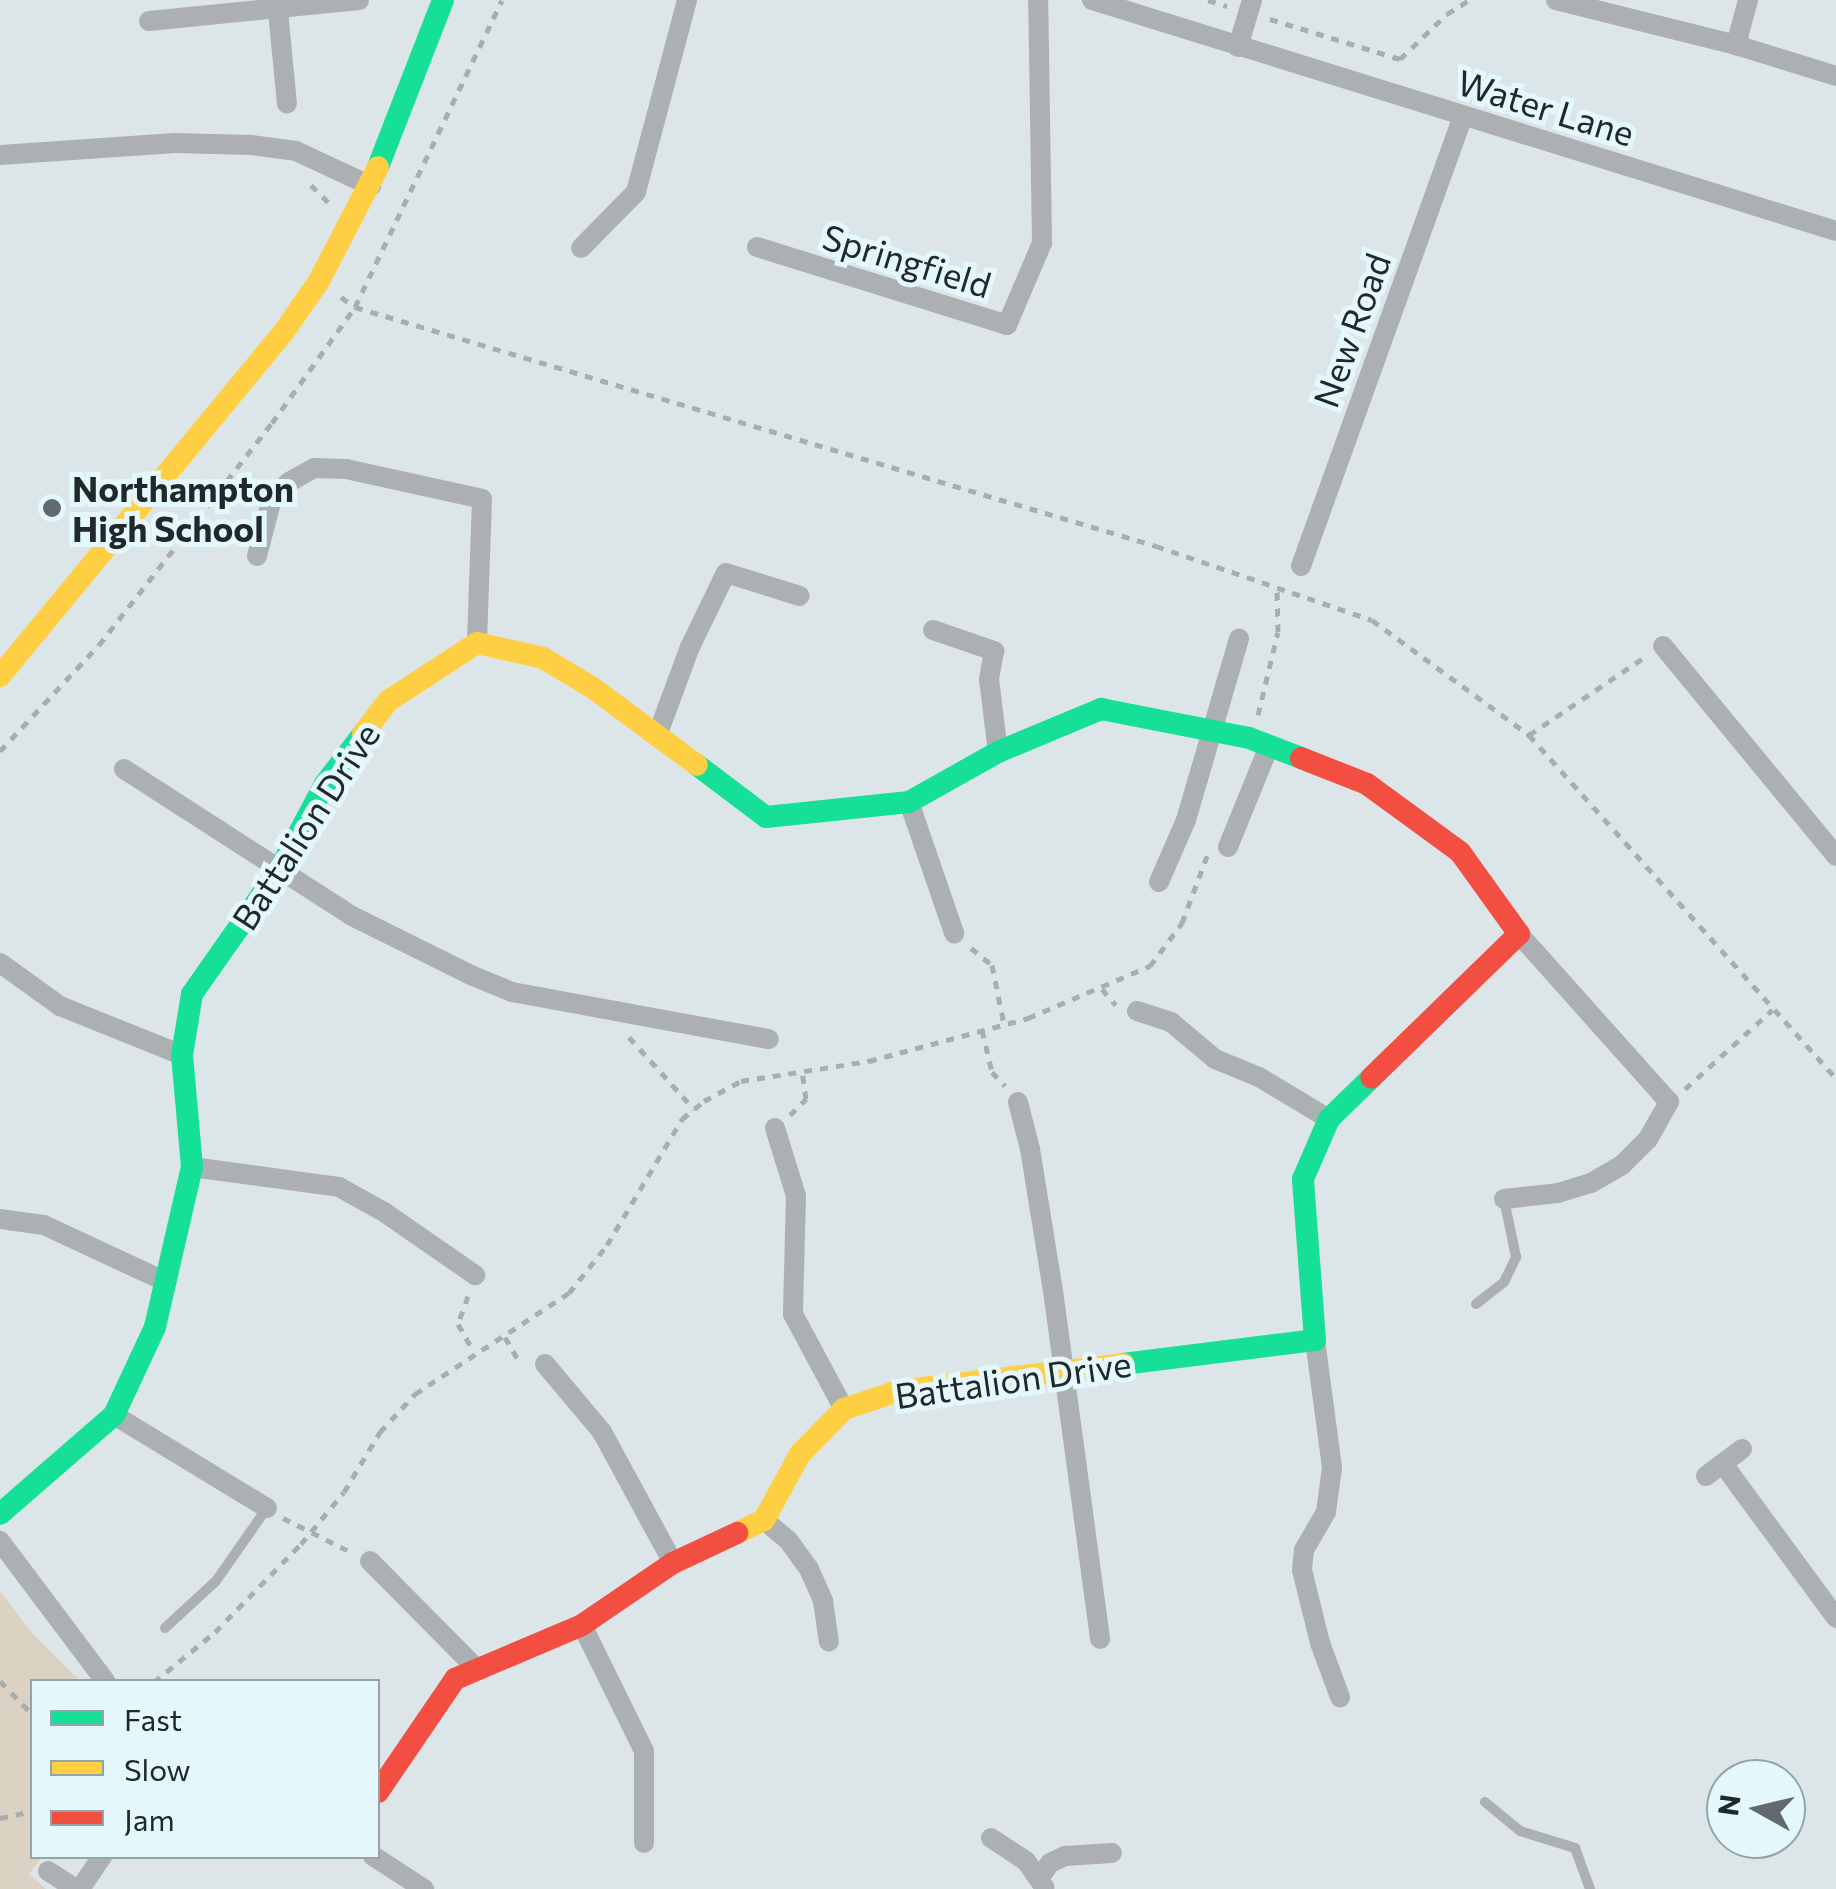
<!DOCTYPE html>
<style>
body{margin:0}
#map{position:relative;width:1836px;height:1889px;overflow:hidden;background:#dce6e9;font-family:Commissioner,sans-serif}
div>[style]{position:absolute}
.green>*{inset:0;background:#dbd2c3}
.path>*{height:5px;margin-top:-2.5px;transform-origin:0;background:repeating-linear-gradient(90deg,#a9adae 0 8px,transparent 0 16px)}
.lane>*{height:10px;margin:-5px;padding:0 5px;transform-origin:5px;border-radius:5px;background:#adb0b2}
.street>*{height:20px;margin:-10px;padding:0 10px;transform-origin:10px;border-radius:10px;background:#adb0b2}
.fast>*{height:22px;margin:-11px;padding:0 11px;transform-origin:11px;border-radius:11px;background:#16e098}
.slow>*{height:22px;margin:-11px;padding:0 11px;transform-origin:11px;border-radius:11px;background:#ffcf43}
.jam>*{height:22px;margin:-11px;padding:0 11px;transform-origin:11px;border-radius:11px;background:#f24e42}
.dots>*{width:28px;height:28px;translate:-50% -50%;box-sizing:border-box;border:5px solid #e3f7fc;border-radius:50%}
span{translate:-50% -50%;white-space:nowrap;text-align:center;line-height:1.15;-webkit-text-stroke:10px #e3f7fc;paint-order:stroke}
.street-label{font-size:35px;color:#20282a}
.poi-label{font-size:35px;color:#20282a;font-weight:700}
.left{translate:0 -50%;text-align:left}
.legend{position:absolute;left:30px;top:1679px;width:350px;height:180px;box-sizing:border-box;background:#e3f7fc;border:2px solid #95a4a8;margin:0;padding:12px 18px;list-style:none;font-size:30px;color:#20282a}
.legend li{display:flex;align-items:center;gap:20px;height:50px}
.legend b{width:50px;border:2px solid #95a4a8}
.north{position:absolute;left:1706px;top:1759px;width:100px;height:100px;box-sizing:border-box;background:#e3f7fc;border:2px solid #95a4a8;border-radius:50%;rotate:278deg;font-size:28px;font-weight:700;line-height:40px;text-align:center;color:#20282a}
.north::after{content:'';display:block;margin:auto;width:35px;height:45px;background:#626a6d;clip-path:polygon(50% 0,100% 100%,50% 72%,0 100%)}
</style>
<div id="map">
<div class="green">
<div style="clip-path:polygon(0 1591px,32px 1633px,80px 1681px,32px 1682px,32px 1856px,42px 1857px,29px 1874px,46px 1889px,0 1889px)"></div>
</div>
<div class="path">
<div style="left:1208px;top:0;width:20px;rotate:18deg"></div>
<div style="left:1270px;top:19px;width:136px;rotate:17.1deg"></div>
<div style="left:1400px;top:59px;width:65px;rotate:-43.8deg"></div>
<div style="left:1447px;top:14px;width:26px;rotate:-32deg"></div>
<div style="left:311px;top:185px;width:28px;rotate:45deg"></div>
<div style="left:341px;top:297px;width:17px;rotate:36deg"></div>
<div style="left:355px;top:307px;width:836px;rotate:16.61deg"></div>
<div style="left:1156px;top:546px;width:228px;rotate:18.9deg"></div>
<div style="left:1372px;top:620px;width:195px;rotate:36.2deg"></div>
<div style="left:1529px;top:735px;width:460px;rotate:48.2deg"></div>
<div style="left:1258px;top:715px;width:85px;rotate:-76.5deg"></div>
<div style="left:1278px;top:632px;width:44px;rotate:-91.3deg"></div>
<div style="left:1529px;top:735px;width:138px;rotate:-34deg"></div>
<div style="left:0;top:751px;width:145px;rotate:-47deg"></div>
<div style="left:99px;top:645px;width:281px;rotate:-52.1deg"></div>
<div style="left:272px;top:423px;width:143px;rotate:-54.4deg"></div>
<div style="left:355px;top:307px;width:340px;rotate:-64.4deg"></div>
<div style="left:971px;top:948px;width:27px;rotate:39deg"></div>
<div style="left:992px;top:965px;width:60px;rotate:78.5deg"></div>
<div style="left:1102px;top:989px;width:21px;rotate:49deg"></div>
<div style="left:982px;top:1030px;width:43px;rotate:76.6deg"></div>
<div style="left:992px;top:1072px;width:19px;rotate:47deg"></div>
<div style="left:629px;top:1037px;width:97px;rotate:47.9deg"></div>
<div style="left:1685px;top:1089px;width:118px;rotate:-42.2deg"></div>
<div style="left:790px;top:1115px;width:23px;rotate:-45deg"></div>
<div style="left:806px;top:1099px;width:28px;rotate:-98deg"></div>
<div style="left:468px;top:1296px;width:30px;rotate:110deg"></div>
<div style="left:458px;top:1324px;width:32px;rotate:60deg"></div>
<div style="left:505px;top:1337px;width:32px;rotate:60deg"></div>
<div style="left:283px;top:1518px;width:74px;rotate:26.6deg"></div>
<div style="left:0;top:1681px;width:46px;rotate:45.9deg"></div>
<div style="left:154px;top:1682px;width:79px;rotate:-39.3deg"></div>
<div style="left:215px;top:1632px;width:123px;rotate:-45.7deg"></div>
<div style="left:301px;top:1544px;width:67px;rotate:-50.4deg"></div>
<div style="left:344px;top:1492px;width:70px;rotate:-59deg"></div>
<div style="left:380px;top:1432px;width:52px;rotate:-47.4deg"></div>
<div style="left:415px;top:1394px;width:184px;rotate:-33.3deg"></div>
<div style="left:569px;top:1293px;width:61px;rotate:-51.6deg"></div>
<div style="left:607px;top:1245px;width:147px;rotate:-59.2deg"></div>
<div style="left:682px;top:1119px;width:28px;rotate:-39deg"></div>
<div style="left:704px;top:1101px;width:42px;rotate:-28.4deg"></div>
<div style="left:741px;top:1081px;width:130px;rotate:-8.9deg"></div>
<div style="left:869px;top:1061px;width:165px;rotate:-15.1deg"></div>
<div style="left:1028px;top:1018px;width:133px;rotate:-23.1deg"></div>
<div style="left:1150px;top:966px;width:54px;rotate:-53.3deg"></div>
<div style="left:1182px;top:923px;width:72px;rotate:-69.5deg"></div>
<div style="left:0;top:1818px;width:33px;rotate:-12deg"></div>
</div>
<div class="lane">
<div style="left:1476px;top:1304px;width:36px;rotate:-38deg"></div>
<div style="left:1504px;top:1282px;width:28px;rotate:-64deg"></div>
<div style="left:1516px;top:1257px;width:59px;rotate:-101.7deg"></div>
<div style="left:165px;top:1628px;width:69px;rotate:-42.7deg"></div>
<div style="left:216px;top:1581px;width:89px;rotate:-55.1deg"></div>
<div style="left:1485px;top:1802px;width:45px;rotate:39.6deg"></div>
<div style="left:1520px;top:1831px;width:58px;rotate:17.2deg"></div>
<div style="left:1575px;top:1848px;width:44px;rotate:69.9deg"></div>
</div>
<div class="street">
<div style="left:1092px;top:0;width:779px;rotate:17.25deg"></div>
<div style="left:1556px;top:0;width:186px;rotate:14deg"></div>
<div style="left:1748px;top:0;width:47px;rotate:104.9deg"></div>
<div style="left:1736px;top:45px;width:105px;rotate:17.2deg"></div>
<div style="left:278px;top:11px;width:93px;rotate:84.5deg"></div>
<div style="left:149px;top:21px;width:211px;rotate:-5.7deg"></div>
<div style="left:1238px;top:47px;width:49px;rotate:-73.4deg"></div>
<div style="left:0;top:155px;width:175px;rotate:-3.9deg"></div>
<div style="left:175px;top:143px;width:76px;rotate:1.5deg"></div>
<div style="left:251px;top:145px;width:45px;rotate:7.6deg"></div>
<div style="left:296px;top:151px;width:83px;rotate:25deg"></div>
<div style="left:757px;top:247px;width:262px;rotate:17.3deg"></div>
<div style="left:1007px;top:325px;width:89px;rotate:-66.9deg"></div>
<div style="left:1042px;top:243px;width:243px;rotate:-90.9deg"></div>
<div style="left:581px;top:248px;width:78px;rotate:-45.5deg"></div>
<div style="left:636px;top:192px;width:199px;rotate:-75.1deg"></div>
<div style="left:257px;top:556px;width:59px;rotate:-75.3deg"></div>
<div style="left:272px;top:499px;width:24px;rotate:-45deg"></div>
<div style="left:289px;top:482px;width:29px;rotate:-29deg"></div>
<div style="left:314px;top:468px;width:32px;rotate:2deg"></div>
<div style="left:346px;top:469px;width:139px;rotate:12.4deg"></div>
<div style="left:482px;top:499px;width:144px;rotate:92deg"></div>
<div style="left:1301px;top:566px;width:479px;rotate:-70.2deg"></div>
<div style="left:933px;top:630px;width:65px;rotate:19deg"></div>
<div style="left:994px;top:651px;width:28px;rotate:100deg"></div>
<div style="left:989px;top:679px;width:74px;rotate:83deg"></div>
<div style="left:1663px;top:646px;width:272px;rotate:50.5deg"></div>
<div style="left:657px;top:736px;width:95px;rotate:-69.7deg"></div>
<div style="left:690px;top:647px;width:82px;rotate:-64.1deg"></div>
<div style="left:726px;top:573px;width:77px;rotate:17.3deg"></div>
<div style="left:124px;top:769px;width:271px;rotate:32.8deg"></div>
<div style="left:352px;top:916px;width:135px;rotate:26.4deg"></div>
<div style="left:473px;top:976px;width:42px;rotate:22.3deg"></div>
<div style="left:512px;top:992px;width:261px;rotate:10.4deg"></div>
<div style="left:909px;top:802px;width:139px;rotate:71deg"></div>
<div style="left:1228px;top:847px;width:109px;rotate:-67.9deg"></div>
<div style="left:1159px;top:882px;width:68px;rotate:-66.5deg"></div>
<div style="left:1186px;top:820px;width:189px;rotate:-73.7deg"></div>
<div style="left:0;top:963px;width:74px;rotate:35.6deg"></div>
<div style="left:60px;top:1006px;width:131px;rotate:21.9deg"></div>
<div style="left:1137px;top:1011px;width:36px;rotate:18deg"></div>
<div style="left:1171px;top:1022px;width:57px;rotate:40.1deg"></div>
<div style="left:1215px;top:1059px;width:48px;rotate:22.2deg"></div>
<div style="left:1259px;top:1077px;width:82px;rotate:31deg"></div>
<div style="left:1018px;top:1102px;width:49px;rotate:75.7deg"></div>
<div style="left:1030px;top:1149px;width:151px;rotate:80.8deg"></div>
<div style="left:1054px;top:1298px;width:344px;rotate:82.3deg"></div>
<div style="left:775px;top:1128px;width:71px;rotate:72.8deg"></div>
<div style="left:796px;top:1196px;width:118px;rotate:91.5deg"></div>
<div style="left:793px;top:1314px;width:108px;rotate:61.8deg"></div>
<div style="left:192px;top:1167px;width:148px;rotate:7.7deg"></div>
<div style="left:339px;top:1187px;width:51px;rotate:29.1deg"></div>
<div style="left:384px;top:1212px;width:111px;rotate:34.7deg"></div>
<div style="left:1504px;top:1199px;width:54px;rotate:-6.3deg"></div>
<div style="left:1558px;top:1193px;width:34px;rotate:-17deg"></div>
<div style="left:1591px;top:1183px;width:36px;rotate:-30deg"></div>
<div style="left:1622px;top:1165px;width:37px;rotate:-45deg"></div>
<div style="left:1648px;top:1139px;width:43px;rotate:-60.4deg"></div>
<div style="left:1669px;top:1102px;width:225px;rotate:-131.8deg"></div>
<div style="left:0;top:1219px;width:44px;rotate:7.8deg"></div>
<div style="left:44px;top:1225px;width:135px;rotate:25deg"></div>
<div style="left:1315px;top:1340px;width:129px;rotate:82.4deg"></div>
<div style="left:1332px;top:1468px;width:44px;rotate:97.8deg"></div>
<div style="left:1326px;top:1512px;width:44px;rotate:120.1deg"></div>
<div style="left:1304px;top:1550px;width:20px;rotate:96deg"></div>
<div style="left:1302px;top:1570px;width:75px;rotate:76.1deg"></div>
<div style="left:1320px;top:1643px;width:58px;rotate:69.7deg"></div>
<div style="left:545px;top:1364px;width:89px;rotate:50deg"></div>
<div style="left:602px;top:1432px;width:149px;rotate:61.5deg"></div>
<div style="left:114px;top:1415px;width:179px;rotate:31.3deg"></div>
<div style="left:1723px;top:1464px;width:191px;rotate:53.7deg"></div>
<div style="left:1706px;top:1476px;width:45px;rotate:-36.9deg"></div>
<div style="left:764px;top:1520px;width:31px;rotate:40deg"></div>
<div style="left:788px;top:1540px;width:36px;rotate:54deg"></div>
<div style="left:809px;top:1569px;width:35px;rotate:66deg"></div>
<div style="left:823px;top:1601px;width:41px;rotate:81.7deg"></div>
<div style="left:0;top:1541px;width:176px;rotate:53.1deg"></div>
<div style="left:370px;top:1561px;width:153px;rotate:45.3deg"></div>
<div style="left:582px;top:1625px;width:140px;rotate:63.8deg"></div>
<div style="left:644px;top:1751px;width:92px;rotate:90deg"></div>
<div style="left:991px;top:1838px;width:42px;rotate:33.3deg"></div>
<div style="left:1026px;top:1861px;width:32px;rotate:55deg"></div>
<div style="left:373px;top:1856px;width:61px;rotate:32.9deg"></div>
<div style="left:48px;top:1871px;width:33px;rotate:33deg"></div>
<div style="left:1040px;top:1877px;width:17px;rotate:-54deg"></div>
<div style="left:1050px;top:1863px;width:17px;rotate:-25deg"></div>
<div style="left:1065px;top:1856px;width:47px;rotate:-3.7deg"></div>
<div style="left:80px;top:1889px;width:40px;rotate:-56deg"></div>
</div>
<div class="fast">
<div style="left:378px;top:167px;width:179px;rotate:-68.7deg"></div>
<div style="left:697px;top:765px;width:86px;rotate:37deg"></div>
<div style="left:766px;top:817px;width:144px;rotate:-6deg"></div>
<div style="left:909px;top:802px;width:102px;rotate:-29.3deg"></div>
<div style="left:998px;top:752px;width:112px;rotate:-22.7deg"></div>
<div style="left:1101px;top:709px;width:151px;rotate:11.1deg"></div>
<div style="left:1249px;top:738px;width:56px;rotate:21deg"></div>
<div style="left:1123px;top:1364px;width:193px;rotate:-7.1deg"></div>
<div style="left:1315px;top:1340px;width:161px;rotate:-94.3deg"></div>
<div style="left:1303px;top:1179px;width:65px;rotate:-66.6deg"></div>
<div style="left:1329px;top:1119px;width:59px;rotate:-44.3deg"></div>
<div style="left:0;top:1514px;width:151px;rotate:-41deg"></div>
<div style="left:114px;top:1415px;width:97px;rotate:-65deg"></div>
<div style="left:155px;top:1327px;width:164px;rotate:-77deg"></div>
<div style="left:192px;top:1167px;width:112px;rotate:-95.1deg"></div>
<div style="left:182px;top:1055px;width:62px;rotate:-80.7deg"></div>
<div style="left:192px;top:994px;width:153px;rotate:-54.9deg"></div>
<div style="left:280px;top:869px;width:96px;rotate:-62.1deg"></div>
<div style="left:325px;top:784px;width:63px;rotate:-52.8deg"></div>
</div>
<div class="slow">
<div style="left:0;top:676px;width:445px;rotate:-50.5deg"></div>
<div style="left:283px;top:333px;width:63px;rotate:-55.3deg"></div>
<div style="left:319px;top:281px;width:128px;rotate:-62.6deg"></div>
<div style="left:363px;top:734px;width:41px;rotate:-52.9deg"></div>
<div style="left:388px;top:701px;width:106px;rotate:-33.1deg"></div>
<div style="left:477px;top:643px;width:68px;rotate:12.8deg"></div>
<div style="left:543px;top:658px;width:58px;rotate:31deg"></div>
<div style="left:593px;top:688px;width:129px;rotate:36.5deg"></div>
<div style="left:737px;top:1533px;width:30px;rotate:-26deg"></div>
<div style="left:764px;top:1520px;width:75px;rotate:-61.4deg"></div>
<div style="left:800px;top:1454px;width:63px;rotate:-45.6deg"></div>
<div style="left:844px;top:1409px;width:57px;rotate:-18.4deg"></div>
<div style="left:898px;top:1391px;width:227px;rotate:-6.8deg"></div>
</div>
<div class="jam">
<div style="left:1301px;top:758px;width:71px;rotate:21.5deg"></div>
<div style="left:1367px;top:784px;width:115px;rotate:36.2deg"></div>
<div style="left:1460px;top:852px;width:101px;rotate:54.3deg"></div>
<div style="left:1519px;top:934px;width:206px;rotate:135.8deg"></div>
<div style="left:378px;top:1792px;width:137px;rotate:-55.7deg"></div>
<div style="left:455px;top:1679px;width:138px;rotate:-23deg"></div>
<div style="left:582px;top:1625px;width:110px;rotate:-34.3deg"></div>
<div style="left:673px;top:1563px;width:71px;rotate:-25.1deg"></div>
</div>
<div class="dots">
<div style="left:52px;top:508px;background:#626a6d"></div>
</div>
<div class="street-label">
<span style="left:1546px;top:107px;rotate:17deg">Water Lane</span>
<span style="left:907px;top:260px;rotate:17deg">Springfield</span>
<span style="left:1351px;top:330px;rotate:-70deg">New Road</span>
<span style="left:305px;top:826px;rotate:-57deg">Battalion Drive</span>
<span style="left:1013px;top:1379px;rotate:-8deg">Battalion Drive</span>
</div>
<div class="poi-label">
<span class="left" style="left:72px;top:508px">Northampton<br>High School</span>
</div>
<ul class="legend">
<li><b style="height:12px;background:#16e098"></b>Fast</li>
<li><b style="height:12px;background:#ffcf43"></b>Slow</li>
<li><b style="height:12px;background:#f24e42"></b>Jam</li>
</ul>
<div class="north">N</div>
</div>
